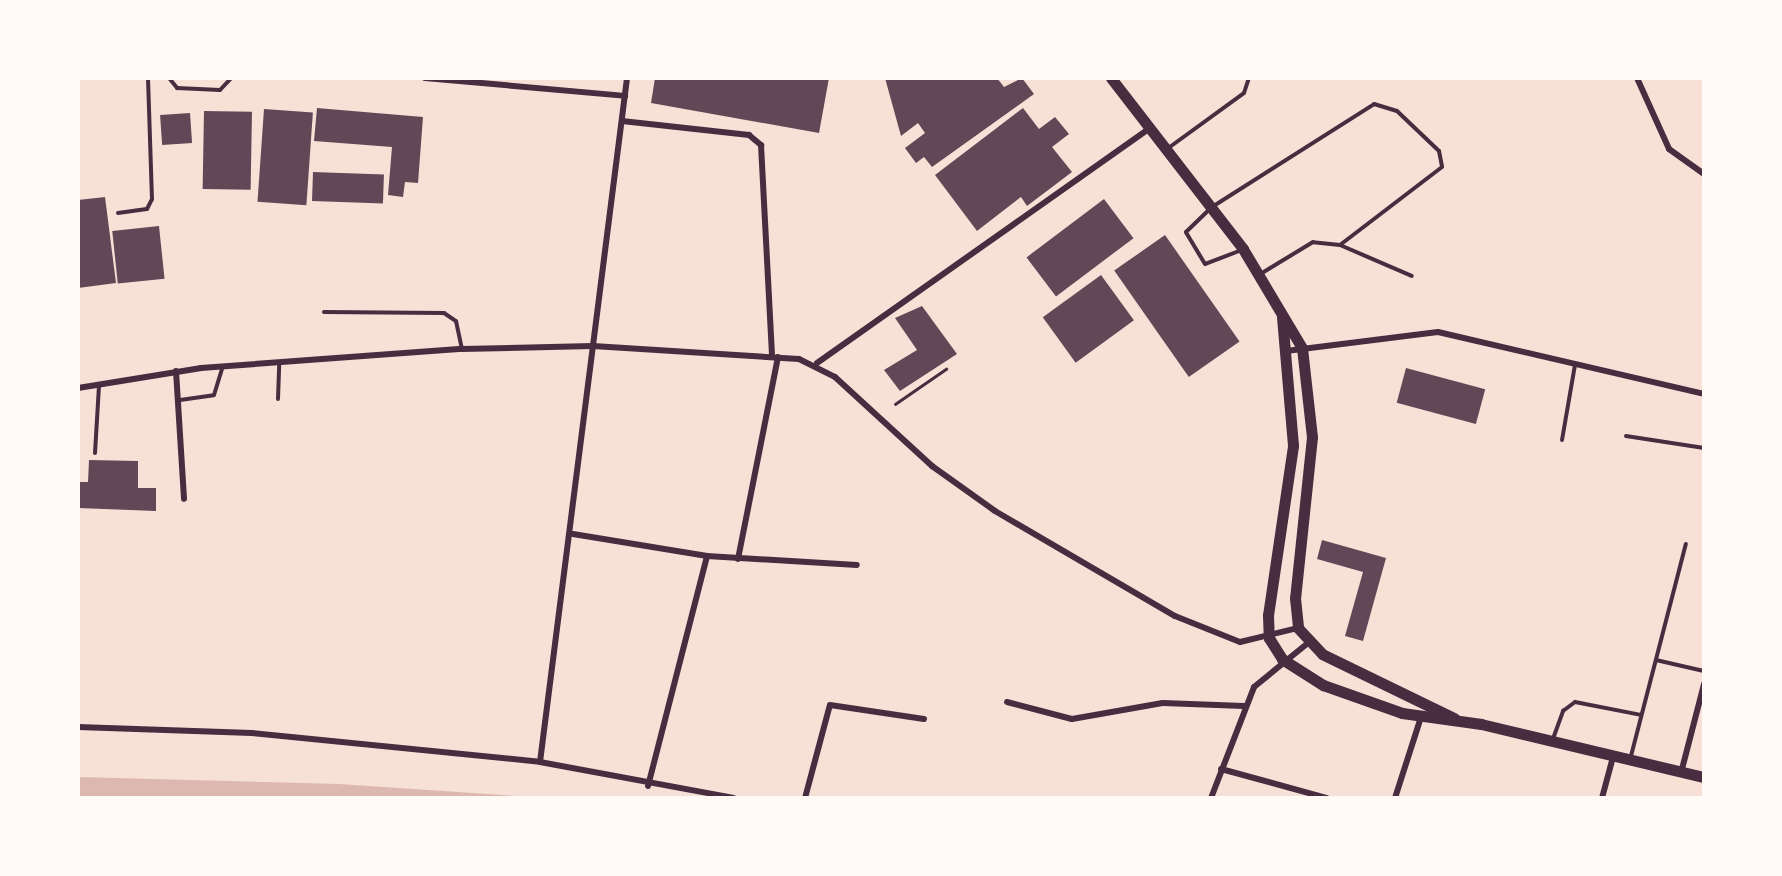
<!DOCTYPE html>
<style>
body{margin:0}
#map{position:relative;width:1782px;height:876px;overflow:hidden;background:#f7e1d7;font-family:Literata,serif}
div>[style]{position:absolute}
.water>*{inset:0;background:#dcb8b0}
.building>*{inset:0;background:#644757;transform-origin:0 0}
.path>*{height:2.5px;margin:-1.25px;padding:0 1.25px;transform-origin:1.25px;border-radius:1.25px;background:#4a2c40}
.service>*{height:4px;margin:-2px;padding:0 2px;transform-origin:2px;border-radius:2px;background:#4a2c40}
.minor>*{height:6px;margin:-3px;padding:0 3px;transform-origin:3px;border-radius:3px;background:#4a2c40}
.trunk>*{height:11px;margin:-5.5px;padding:0 5.5px;transform-origin:5.5px;border-radius:5.5px;background:#4a2c40}
span{translate:-50% -50%;white-space:nowrap;text-align:center;line-height:1.15;-webkit-text-stroke:10px #fffaf5;paint-order:stroke}
.frame{position:absolute;inset:0;border:80px solid #fffaf5;pointer-events:none}
</style>
<div id="map">
<div class="water">
<div style="clip-path:polygon(78px 777px,339px 784px,546px 798px,78px 798px)"></div>
</div>
<div class="building">
<div style="clip-path:polygon(655px 78px,829px 78px,819px 133px,651px 103px)"></div>
<div style="clip-path:polygon(885px 78px,997px 78px,1004px 87px,1022px 78px,1034px 94px,932px 167px,924px 157px,916px 163px,905px 148px,925px 133px,918px 123px,901px 136px)"></div>
<div style="clip-path:polygon(317px 108px,423px 117px,418px 183px,405px 182px,403px 197px,388px 195px,392px 147px,314px 141px)"></div>
<div style="clip-path:polygon(1023px 108px,1039px 129px,1055px 117px,1069px 134px,1052px 147px,1072px 172px,1027px 206px,1021px 197px,977px 231px,935px 175px)"></div>
<div style="left:264px;top:109px;width:49px;height:93px;rotate:4deg"></div>
<div style="left:204px;top:111px;width:48px;height:78px;rotate:1deg"></div>
<div style="left:190px;top:113px;width:30px;height:30px;rotate:86deg"></div>
<div style="left:313px;top:172px;width:71px;height:29px;rotate:2deg"></div>
<div style="clip-path:polygon(105px 197px,116px 283px,78px 288px,78px 200px)"></div>
<div style="left:1104px;top:199px;width:49px;height:97px;rotate:53deg"></div>
<div style="left:159px;top:226px;width:53px;height:47px;rotate:84deg"></div>
<div style="left:1165px;top:235px;width:130px;height:62px;rotate:55deg"></div>
<div style="left:1101px;top:275px;width:56px;height:72px;rotate:54deg"></div>
<div style="clip-path:polygon(922px 306px,957px 354px,900px 391px,884px 370px,917px 350px,895px 318px)"></div>
<div style="left:1406px;top:368px;width:82px;height:36px;rotate:15deg"></div>
<div style="clip-path:polygon(89px 460px,138px 461px,138px 488px,156px 488px,156px 511px,78px 508px,78px 482px,88px 482px)"></div>
<div style="clip-path:polygon(1322px 540px,1386px 558px,1363px 641px,1345px 636px,1363px 572px,1317px 559px)"></div>
</div>
<div class="path">
<div style="left:895px;top:404px;width:62px;rotate:-34.5deg"></div>
</div>
<div class="service">
<div style="left:169px;top:78px;width:13px;rotate:51deg"></div>
<div style="left:177px;top:88px;width:43px;rotate:2.7deg"></div>
<div style="left:220px;top:90px;width:16px;rotate:-47deg"></div>
<div style="left:1167px;top:149px;width:95px;rotate:-36deg"></div>
<div style="left:1244px;top:93px;width:16px;rotate:-72deg"></div>
<div style="left:118px;top:213px;width:29px;rotate:-8deg"></div>
<div style="left:147px;top:209px;width:11px;rotate:-63deg"></div>
<div style="left:152px;top:199px;width:121px;rotate:-91.9deg"></div>
<div style="left:1340px;top:245px;width:78px;rotate:23.3deg"></div>
<div style="left:1239px;top:251px;width:36px;rotate:159deg"></div>
<div style="left:1205px;top:264px;width:37px;rotate:-121deg"></div>
<div style="left:1186px;top:232px;width:36px;rotate:-44deg"></div>
<div style="left:1212px;top:207px;width:192px;rotate:-32.4deg"></div>
<div style="left:1374px;top:104px;width:24px;rotate:17deg"></div>
<div style="left:1397px;top:111px;width:58px;rotate:43.6deg"></div>
<div style="left:1439px;top:151px;width:16px;rotate:79deg"></div>
<div style="left:1442px;top:167px;width:128px;rotate:142.6deg"></div>
<div style="left:1340px;top:245px;width:27px;rotate:-174deg"></div>
<div style="left:1313px;top:242px;width:60px;rotate:148.7deg"></div>
<div style="left:324px;top:312px;width:120px;rotate:0.5deg"></div>
<div style="left:444px;top:313px;width:14px;rotate:34deg"></div>
<div style="left:456px;top:321px;width:29px;rotate:78deg"></div>
<div style="left:278px;top:399px;width:35px;rotate:-88deg"></div>
<div style="left:180px;top:400px;width:34px;rotate:-8deg"></div>
<div style="left:214px;top:395px;width:30px;rotate:-73deg"></div>
<div style="left:1626px;top:436px;width:79px;rotate:8.7deg"></div>
<div style="left:1562px;top:440px;width:76px;rotate:-80.2deg"></div>
<div style="left:95px;top:453px;width:68px;rotate:-86.6deg"></div>
<div style="left:1656px;top:660px;width:49px;rotate:12.9deg"></div>
<div style="left:1554px;top:736px;width:27px;rotate:-70deg"></div>
<div style="left:1563px;top:711px;width:15px;rotate:-37deg"></div>
<div style="left:1575px;top:702px;width:67px;rotate:11.1deg"></div>
<div style="left:1631px;top:756px;width:219px;rotate:-75.5deg"></div>
</div>
<div class="minor">
<div style="left:425px;top:78px;width:201px;rotate:5.1deg"></div>
<div style="left:1637px;top:78px;width:78px;rotate:65.7deg"></div>
<div style="left:1669px;top:149px;width:43px;rotate:35.5deg"></div>
<div style="left:622px;top:121px;width:128px;rotate:6.3deg"></div>
<div style="left:749px;top:135px;width:16px;rotate:40deg"></div>
<div style="left:761px;top:145px;width:211px;rotate:87deg"></div>
<div style="left:1286px;top:351px;width:153px;rotate:-7.1deg"></div>
<div style="left:1438px;top:332px;width:273px;rotate:13.1deg"></div>
<div style="left:817px;top:363px;width:408px;rotate:-35.2deg"></div>
<div style="left:176px;top:371px;width:128px;rotate:86.4deg"></div>
<div style="left:78px;top:388px;width:125px;rotate:-9.2deg"></div>
<div style="left:201px;top:368px;width:262px;rotate:-4.2deg"></div>
<div style="left:462px;top:349px;width:131px;rotate:-1.3deg"></div>
<div style="left:593px;top:346px;width:206px;rotate:3.6deg"></div>
<div style="left:799px;top:359px;width:40px;rotate:26.6deg"></div>
<div style="left:835px;top:377px;width:132px;rotate:42.5deg"></div>
<div style="left:932px;top:466px;width:77px;rotate:35.5deg"></div>
<div style="left:995px;top:511px;width:208px;rotate:30.3deg"></div>
<div style="left:1175px;top:616px;width:70px;rotate:21.8deg"></div>
<div style="left:1240px;top:642px;width:60px;rotate:-13.6deg"></div>
<div style="left:573px;top:534px;width:136px;rotate:9.3deg"></div>
<div style="left:707px;top:556px;width:150px;rotate:3.4deg"></div>
<div style="left:738px;top:559px;width:206px;rotate:-78.8deg"></div>
<div style="left:1007px;top:702px;width:67px;rotate:14.7deg"></div>
<div style="left:1072px;top:719px;width:92px;rotate:-10deg"></div>
<div style="left:1163px;top:703px;width:81px;rotate:2.1deg"></div>
<div style="left:78px;top:727px;width:174px;rotate:2deg"></div>
<div style="left:252px;top:733px;width:289px;rotate:5.7deg"></div>
<div style="left:540px;top:762px;width:197px;rotate:10.5deg"></div>
<div style="left:540px;top:762px;width:690px;rotate:-82.75deg"></div>
<div style="left:1221px;top:769px;width:110px;rotate:15.3deg"></div>
<div style="left:1681px;top:773px;width:92px;rotate:-75.5deg"></div>
<div style="left:648px;top:786px;width:237px;rotate:-75.6deg"></div>
<div style="left:805px;top:798px;width:96px;rotate:-75deg"></div>
<div style="left:830px;top:705px;width:95px;rotate:8.5deg"></div>
<div style="left:1211px;top:798px;width:119px;rotate:-68.8deg"></div>
<div style="left:1254px;top:687px;width:70px;rotate:-39.2deg"></div>
<div style="left:1395px;top:798px;width:88px;rotate:-72.2deg"></div>
<div style="left:1602px;top:798px;width:42px;rotate:-75deg"></div>
</div>
<div class="trunk">
<div style="left:1111px;top:78px;width:216px;rotate:52.3deg"></div>
<div style="left:1243px;top:249px;width:115px;rotate:59.2deg"></div>
<div style="left:1302px;top:348px;width:90px;rotate:83.6deg"></div>
<div style="left:1312px;top:437px;width:162px;rotate:96deg"></div>
<div style="left:1295px;top:598px;width:30px;rotate:84deg"></div>
<div style="left:1298px;top:628px;width:35px;rotate:47deg"></div>
<div style="left:1322px;top:654px;width:147px;rotate:25.9deg"></div>
<div style="left:1282px;top:317px;width:129px;rotate:85.1deg"></div>
<div style="left:1293px;top:446px;width:171px;rotate:98.4deg"></div>
<div style="left:1268px;top:615px;width:23px;rotate:88deg"></div>
<div style="left:1269px;top:638px;width:25px;rotate:58deg"></div>
<div style="left:1282px;top:659px;width:49px;rotate:32.4deg"></div>
<div style="left:1323px;top:685px;width:84px;rotate:19.5deg"></div>
<div style="left:1402px;top:713px;width:80px;rotate:7.9deg"></div>
<div style="left:1481px;top:724px;width:229px;rotate:13.4deg"></div>
</div>
<div class="frame"></div>
</div>
